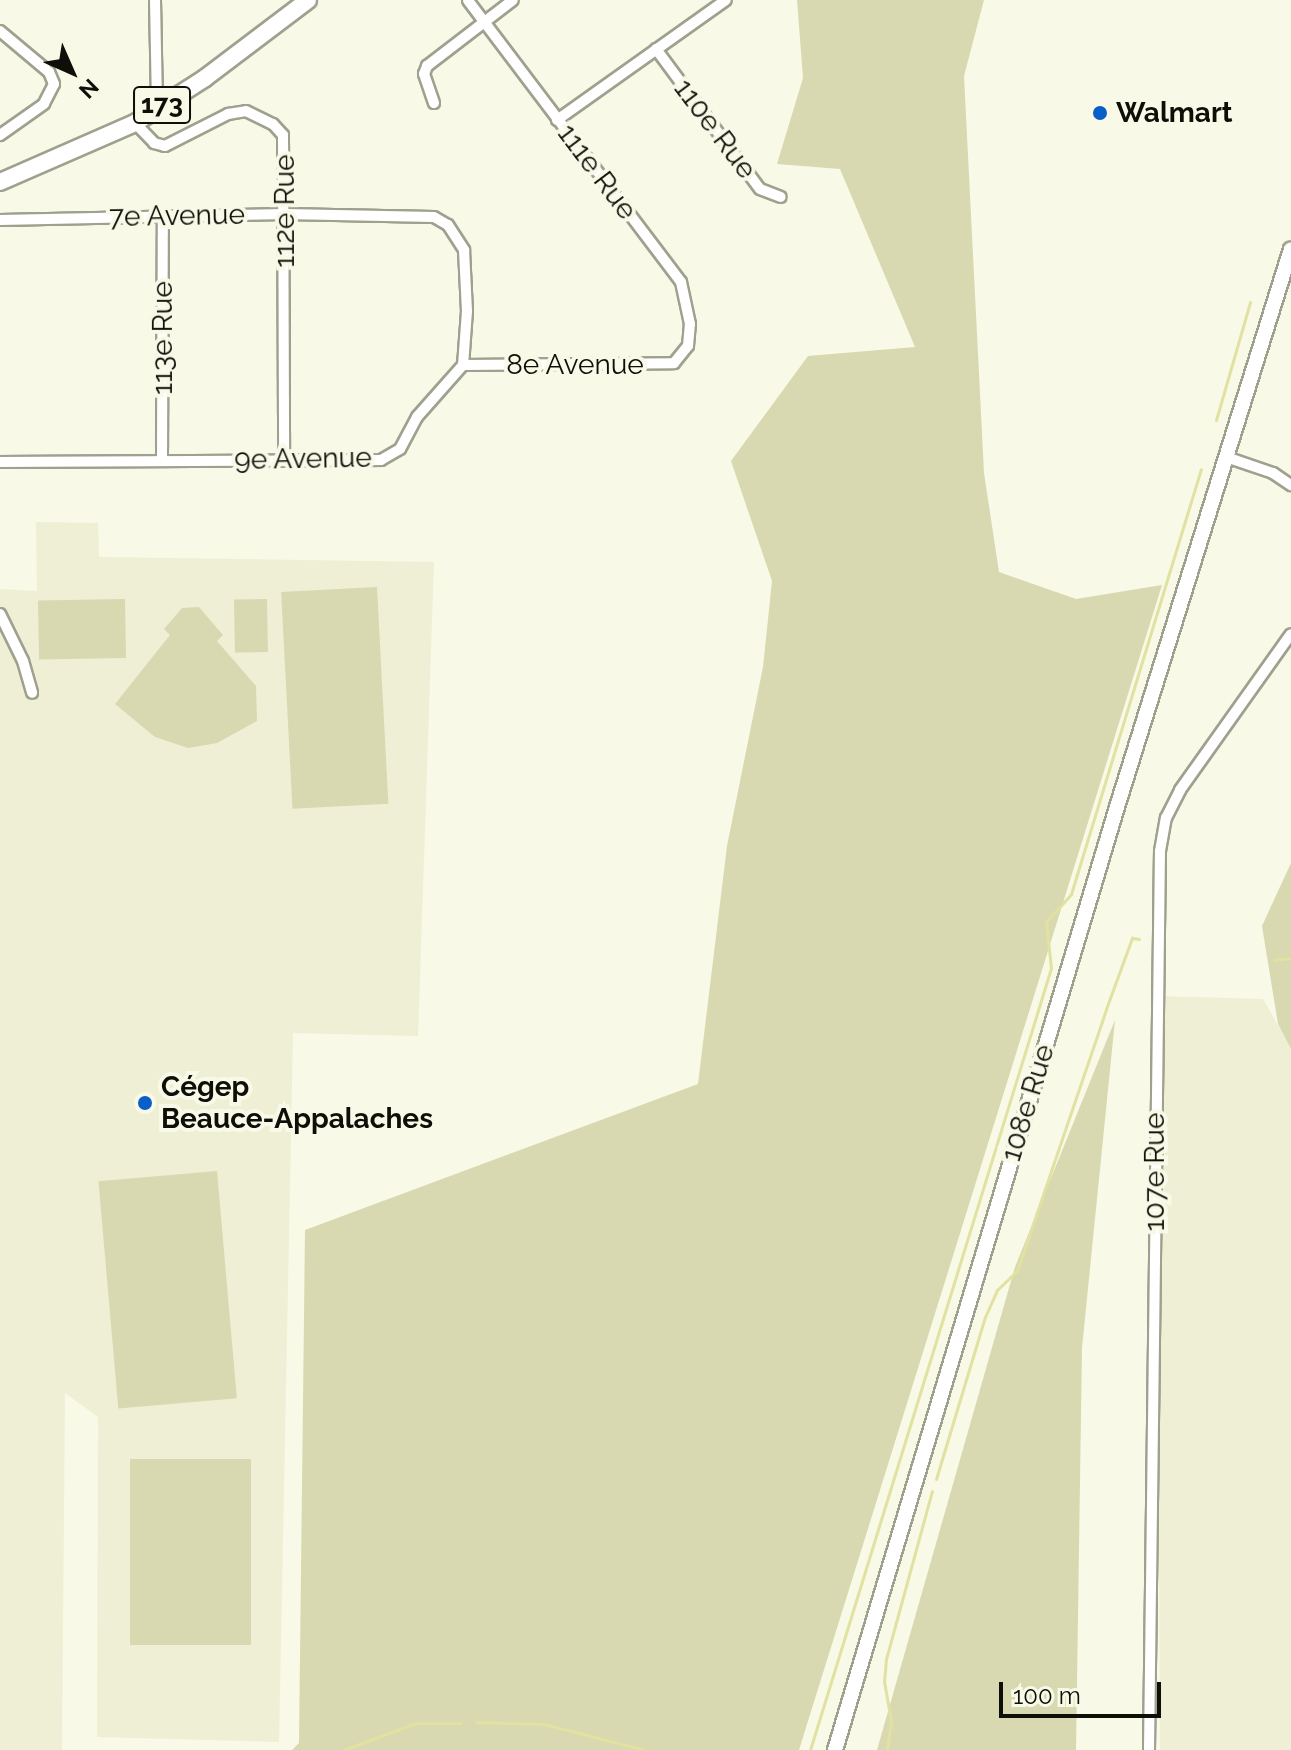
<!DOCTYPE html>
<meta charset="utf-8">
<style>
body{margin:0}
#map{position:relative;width:1291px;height:1750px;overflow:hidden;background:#f8f9e7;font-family:Raleway,sans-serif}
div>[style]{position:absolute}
.built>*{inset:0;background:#efefd6}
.green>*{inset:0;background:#d8d9b0;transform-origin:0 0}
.stream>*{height:3px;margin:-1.5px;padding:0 1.5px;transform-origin:1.5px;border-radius:1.5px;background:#e1e2a1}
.roads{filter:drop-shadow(2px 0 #a0a08f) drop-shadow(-2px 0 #a0a08f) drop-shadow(0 2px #a0a08f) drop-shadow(0 -2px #a0a08f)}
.minor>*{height:10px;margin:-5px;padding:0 5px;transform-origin:5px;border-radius:5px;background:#fff}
.secondary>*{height:14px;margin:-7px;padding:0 7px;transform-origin:7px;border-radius:7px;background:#fff}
.primary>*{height:16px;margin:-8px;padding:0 8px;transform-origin:8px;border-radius:8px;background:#fff}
.dots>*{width:22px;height:22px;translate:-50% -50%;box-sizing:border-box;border:4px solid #f8f9e7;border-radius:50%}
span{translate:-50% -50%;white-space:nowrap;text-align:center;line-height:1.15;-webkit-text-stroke:8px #f8f9e7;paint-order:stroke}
.shield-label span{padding:2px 6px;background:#f8f9e7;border:2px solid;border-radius:6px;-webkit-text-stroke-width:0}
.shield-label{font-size:26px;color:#0f0f09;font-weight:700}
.poi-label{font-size:28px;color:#0f0f09;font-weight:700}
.left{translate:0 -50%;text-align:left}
.street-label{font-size:28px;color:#0f0f09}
.north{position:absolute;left:32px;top:32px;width:80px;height:80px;-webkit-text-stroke:6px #f8f9e7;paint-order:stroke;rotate:135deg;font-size:22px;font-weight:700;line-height:32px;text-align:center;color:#0f0f09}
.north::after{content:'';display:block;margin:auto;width:28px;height:36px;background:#0f0f09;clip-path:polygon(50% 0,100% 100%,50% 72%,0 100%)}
.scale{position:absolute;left:999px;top:1682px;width:162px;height:36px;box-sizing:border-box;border:4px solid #0f0f09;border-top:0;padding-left:10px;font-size:24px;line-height:28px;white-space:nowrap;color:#0f0f09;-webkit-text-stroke:6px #f8f9e7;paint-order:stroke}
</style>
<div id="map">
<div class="built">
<div style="clip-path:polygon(36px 522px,98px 523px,99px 557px,434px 562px,418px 1036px,293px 1033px,279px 1742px,97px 1737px,98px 1417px,65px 1393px,62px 1750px,0 1750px,0 589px,37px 591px)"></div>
<div style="clip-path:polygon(1157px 996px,1263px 999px,1291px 1048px,1291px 1750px,1160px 1750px)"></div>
</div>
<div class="green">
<div style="clip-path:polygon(797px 0,984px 0,964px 76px,984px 473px,999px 572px,1076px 599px,1162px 585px,799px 1750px,292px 1750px,299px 1743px,305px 1230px,698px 1084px,727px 846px,763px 667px,772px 581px,731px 461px,808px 356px,915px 347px,840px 169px,777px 164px,803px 78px)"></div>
<div style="left:377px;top:587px;width:217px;height:96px;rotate:87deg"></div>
<div style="left:125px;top:599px;width:59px;height:87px;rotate:89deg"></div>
<div style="left:267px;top:599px;width:53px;height:33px;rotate:89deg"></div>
<div style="clip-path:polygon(199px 607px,223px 635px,217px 641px,256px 686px,257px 721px,217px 743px,188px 748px,155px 737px,115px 704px,170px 635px,164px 629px,182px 608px)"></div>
<div style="clip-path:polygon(1291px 863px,1291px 1049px,1278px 1024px,1262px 926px)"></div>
<div style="clip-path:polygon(1115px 1020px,1082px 1348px,1076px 1750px,877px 1750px,1015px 1267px)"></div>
<div style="left:217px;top:1171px;width:228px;height:119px;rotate:85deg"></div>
<div style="left:130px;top:1459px;width:121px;height:186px"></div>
</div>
<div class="stream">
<div style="left:1216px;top:420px;width:123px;rotate:-73.9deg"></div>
<div style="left:1274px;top:960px;width:17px;rotate:-7deg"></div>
<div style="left:936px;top:1479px;width:169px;rotate:-73.2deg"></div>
<div style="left:985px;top:1317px;width:30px;rotate:-66deg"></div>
<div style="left:997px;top:1290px;width:28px;rotate:-44deg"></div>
<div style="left:1017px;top:1271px;width:277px;rotate:-71.2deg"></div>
<div style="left:1106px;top:1009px;width:76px;rotate:-69.9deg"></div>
<div style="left:1132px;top:938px;width:7px;rotate:8deg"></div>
<div style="left:476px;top:1722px;width:68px;rotate:1.7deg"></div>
<div style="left:544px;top:1724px;width:104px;rotate:14.4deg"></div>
<div style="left:343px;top:1750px;width:78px;rotate:-20.3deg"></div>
<div style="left:416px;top:1723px;width:44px"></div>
<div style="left:810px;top:1750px;width:818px;rotate:-72.87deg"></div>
<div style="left:1051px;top:968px;width:46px;rotate:-96.2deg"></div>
<div style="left:1046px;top:922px;width:38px;rotate:-48deg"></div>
<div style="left:1071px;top:894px;width:444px;rotate:-73deg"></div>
<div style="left:887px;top:1750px;width:29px;rotate:-82deg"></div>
<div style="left:891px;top:1721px;width:40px;rotate:-100deg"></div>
<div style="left:884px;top:1682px;width:23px;rotate:-85deg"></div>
<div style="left:886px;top:1659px;width:174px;rotate:-74.7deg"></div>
</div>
<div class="roads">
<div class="minor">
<div style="left:155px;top:0;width:108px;rotate:88.9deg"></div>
<div style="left:0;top:31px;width:64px;rotate:39.9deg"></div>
<div style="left:49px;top:72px;width:13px;rotate:67deg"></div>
<div style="left:54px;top:84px;width:22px;rotate:117deg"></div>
<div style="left:44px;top:104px;width:54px;rotate:144.8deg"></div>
<div style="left:656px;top:49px;width:174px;rotate:53.4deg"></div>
<div style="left:760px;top:189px;width:22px;rotate:21deg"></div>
<div style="left:434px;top:103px;width:31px;rotate:-109deg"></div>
<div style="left:424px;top:74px;width:9px;rotate:-69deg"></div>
<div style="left:427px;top:66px;width:108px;rotate:-37.5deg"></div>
<div style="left:557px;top:120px;width:207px;rotate:-35.4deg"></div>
<div style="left:135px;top:123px;width:28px;rotate:46deg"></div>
<div style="left:154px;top:143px;width:11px;rotate:15deg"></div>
<div style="left:165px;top:146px;width:71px;rotate:-26.9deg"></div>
<div style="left:228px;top:114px;width:18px;rotate:-9deg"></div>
<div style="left:246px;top:111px;width:30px;rotate:26deg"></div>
<div style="left:273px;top:124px;width:15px;rotate:48deg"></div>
<div style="left:283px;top:135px;width:326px;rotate:89.8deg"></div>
<div style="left:0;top:220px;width:285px;rotate:-1.2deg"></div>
<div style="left:285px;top:214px;width:149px;rotate:1.2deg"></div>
<div style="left:434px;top:217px;width:16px;rotate:30deg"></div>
<div style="left:448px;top:225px;width:30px;rotate:57deg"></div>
<div style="left:464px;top:250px;width:61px;rotate:87.2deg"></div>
<div style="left:467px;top:311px;width:54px;rotate:94.2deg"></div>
<div style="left:463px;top:365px;width:69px;rotate:131.5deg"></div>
<div style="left:417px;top:417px;width:36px;rotate:118deg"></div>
<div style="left:400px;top:449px;width:22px;rotate:150deg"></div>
<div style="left:381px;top:460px;width:381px;rotate:179.7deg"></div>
<div style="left:463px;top:365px;width:211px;rotate:-0.5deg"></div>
<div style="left:674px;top:363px;width:22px;rotate:-51deg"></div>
<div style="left:688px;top:346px;width:22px;rotate:-85deg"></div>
<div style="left:690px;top:324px;width:43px;rotate:-102.1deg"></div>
<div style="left:681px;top:282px;width:353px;rotate:-127.1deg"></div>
<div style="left:1226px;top:457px;width:50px;rotate:18.8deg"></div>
<div style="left:1273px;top:473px;width:22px;rotate:34deg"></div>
<div style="left:162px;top:461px;width:246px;rotate:-89.8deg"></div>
<div style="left:0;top:614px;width:52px;rotate:63.9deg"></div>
<div style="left:23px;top:661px;width:33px;rotate:74deg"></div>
<div style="left:1149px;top:1750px;width:899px;rotate:-89.3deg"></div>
<div style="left:1160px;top:851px;width:34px;rotate:-80deg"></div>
<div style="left:1166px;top:818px;width:31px;rotate:-63deg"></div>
<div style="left:1180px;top:790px;width:191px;rotate:-54.6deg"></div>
</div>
<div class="secondary">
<div style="left:835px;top:1750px;width:984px;rotate:-73.35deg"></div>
<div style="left:1117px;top:807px;width:584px;rotate:-72.68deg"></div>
</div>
<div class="primary">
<div style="left:0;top:182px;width:147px;rotate:-23.6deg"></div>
<div style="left:135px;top:123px;width:83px;rotate:-32.7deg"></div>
<div style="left:205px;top:78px;width:129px;rotate:-37.1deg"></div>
</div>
</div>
<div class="dots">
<div style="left:1100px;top:113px;background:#0a5ec7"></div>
<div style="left:145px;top:1103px;background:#0a5ec7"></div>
</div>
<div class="shield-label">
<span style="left:162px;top:105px">173</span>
</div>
<div class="poi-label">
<span class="left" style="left:1116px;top:113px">Walmart</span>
<span class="left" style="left:161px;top:1103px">Cégep<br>Beauce-Appalaches</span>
</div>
<div class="street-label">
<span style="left:715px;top:129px;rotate:53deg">110e Rue</span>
<span style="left:597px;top:172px;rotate:53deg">111e Rue</span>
<span style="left:285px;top:211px;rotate:-90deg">112e Rue</span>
<span style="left:177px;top:216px;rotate:-1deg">7e Avenue</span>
<span style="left:163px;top:338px;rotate:-90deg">113e Rue</span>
<span style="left:575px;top:365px">8e Avenue</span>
<span style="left:303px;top:459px;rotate:-1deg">9e Avenue</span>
<span style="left:1028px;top:1103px;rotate:-73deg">108e Rue</span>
<span style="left:1155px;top:1172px;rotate:-90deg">107e Rue</span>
</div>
<div class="north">N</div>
<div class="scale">100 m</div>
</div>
